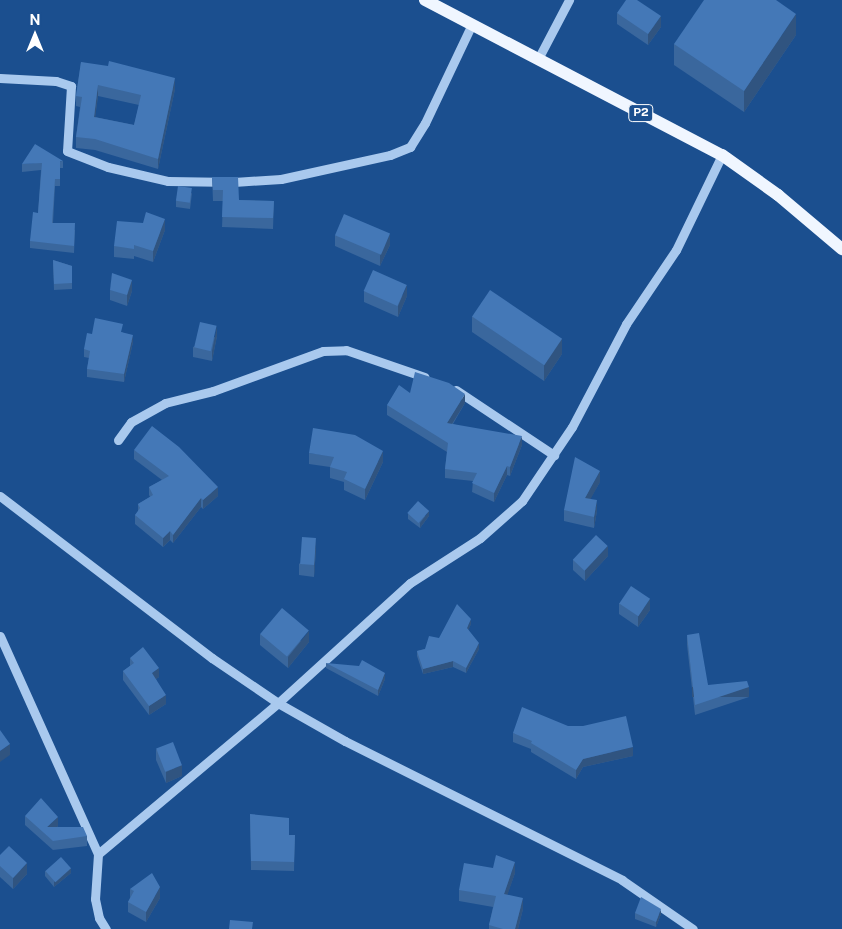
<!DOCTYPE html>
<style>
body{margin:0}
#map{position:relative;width:842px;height:929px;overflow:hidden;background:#1b4f8f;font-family:"Public Sans",sans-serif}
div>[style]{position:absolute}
.minor>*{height:9px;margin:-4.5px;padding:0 4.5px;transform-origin:4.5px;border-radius:4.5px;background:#a9c9ee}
.major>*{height:12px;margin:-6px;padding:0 6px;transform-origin:6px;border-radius:6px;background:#f0f6ff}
.wall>*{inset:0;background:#3a679d}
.shaded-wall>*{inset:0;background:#305480;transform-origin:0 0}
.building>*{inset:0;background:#4478b7;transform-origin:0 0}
span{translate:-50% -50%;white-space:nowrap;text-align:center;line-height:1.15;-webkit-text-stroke:4.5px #1b4f8f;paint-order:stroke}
.shield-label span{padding:1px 4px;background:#1b4f8f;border:1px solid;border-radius:4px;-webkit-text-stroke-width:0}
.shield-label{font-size:12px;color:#fff;font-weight:700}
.north{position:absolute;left:10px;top:10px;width:50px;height:50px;-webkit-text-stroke:4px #1b4f8f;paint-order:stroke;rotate:0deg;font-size:14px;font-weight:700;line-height:20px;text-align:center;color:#fff}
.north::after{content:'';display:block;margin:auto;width:18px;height:22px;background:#fff;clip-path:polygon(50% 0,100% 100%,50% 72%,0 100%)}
</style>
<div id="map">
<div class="minor">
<div style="left:538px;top:59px;width:67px;rotate:-62.3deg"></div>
<div style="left:0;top:78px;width:56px;rotate:3.1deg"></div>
<div style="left:56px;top:81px;width:16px;rotate:18deg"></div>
<div style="left:71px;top:86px;width:65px;rotate:93.5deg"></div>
<div style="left:67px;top:151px;width:44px;rotate:21.3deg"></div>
<div style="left:108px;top:167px;width:62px;rotate:13.1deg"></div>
<div style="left:168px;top:181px;width:66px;rotate:0.9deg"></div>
<div style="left:234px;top:182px;width:47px;rotate:-3.7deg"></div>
<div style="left:281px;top:179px;width:112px;rotate:-12.4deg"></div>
<div style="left:390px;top:155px;width:22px;rotate:-22deg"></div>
<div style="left:410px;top:147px;width:28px;rotate:-58deg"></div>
<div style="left:425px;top:123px;width:110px;rotate:-64.6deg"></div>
<div style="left:456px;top:390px;width:118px;rotate:33.6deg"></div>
<div style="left:118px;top:440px;width:22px;rotate:-54deg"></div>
<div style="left:131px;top:422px;width:39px;rotate:-29deg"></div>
<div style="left:165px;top:403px;width:49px;rotate:-14deg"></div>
<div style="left:213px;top:391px;width:117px;rotate:-20deg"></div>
<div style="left:323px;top:351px;width:23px;rotate:-2deg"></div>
<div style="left:346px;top:350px;width:83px;rotate:18.9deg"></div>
<div style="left:0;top:496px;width:267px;rotate:37.4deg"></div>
<div style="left:212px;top:658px;width:80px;rotate:34.3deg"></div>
<div style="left:278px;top:703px;width:77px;rotate:29.6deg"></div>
<div style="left:345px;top:741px;width:310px;rotate:26.6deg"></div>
<div style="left:622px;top:880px;width:86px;rotate:34.6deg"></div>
<div style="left:0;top:636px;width:239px;rotate:65.8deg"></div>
<div style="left:98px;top:854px;width:45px;rotate:93.8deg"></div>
<div style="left:95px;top:899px;width:19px;rotate:78deg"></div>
<div style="left:99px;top:918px;width:13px;rotate:58deg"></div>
<div style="left:98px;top:854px;width:235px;rotate:-40deg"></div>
<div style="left:278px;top:703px;width:178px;rotate:-42.3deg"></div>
<div style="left:410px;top:583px;width:83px;rotate:-32.7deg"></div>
<div style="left:480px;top:538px;width:56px;rotate:-41.4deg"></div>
<div style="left:522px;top:501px;width:89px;rotate:-56deg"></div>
<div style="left:572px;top:427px;width:116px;rotate:-62.3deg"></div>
<div style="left:626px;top:324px;width:89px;rotate:-56deg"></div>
<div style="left:676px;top:250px;width:106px;rotate:-64.2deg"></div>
</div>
<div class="major">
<div style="left:425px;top:0;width:335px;rotate:27.6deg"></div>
<div style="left:722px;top:155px;width:69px;rotate:35.5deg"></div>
<div style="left:778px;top:195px;width:84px;rotate:40.2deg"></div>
</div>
<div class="wall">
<div style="clip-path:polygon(617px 13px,661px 27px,648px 45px,617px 24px)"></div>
<div style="clip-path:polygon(796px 35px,744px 112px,674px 65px,674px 44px)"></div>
<div style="clip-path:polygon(evenodd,81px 62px,175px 89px,158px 169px,95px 150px,76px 148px,76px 137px,80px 107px,76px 106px,76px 96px,81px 62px,98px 96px,139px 105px,134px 125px,95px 117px,98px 96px)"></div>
<div style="clip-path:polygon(63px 161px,63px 168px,60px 168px,60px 186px,55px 186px,53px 223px,75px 230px,74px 253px,30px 248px,30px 241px,38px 213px,41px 170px,22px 172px,22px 164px)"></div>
<div style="clip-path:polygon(212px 177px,239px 200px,274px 201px,273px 229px,222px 227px,223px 201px,213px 201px)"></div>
<div style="clip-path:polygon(192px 193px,190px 209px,176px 207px,176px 201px)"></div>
<div style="clip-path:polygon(165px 230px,153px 262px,134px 256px,134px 259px,114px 257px,114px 246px)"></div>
<div style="clip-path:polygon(335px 235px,390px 245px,380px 266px,335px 246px)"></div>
<div style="clip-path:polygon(53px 260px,72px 266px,72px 289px,54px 290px)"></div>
<div style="clip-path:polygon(110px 290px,132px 291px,127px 306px,110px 300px)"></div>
<div style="clip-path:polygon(364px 291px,407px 296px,398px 317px,364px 302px)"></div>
<div style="clip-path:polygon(472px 316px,562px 354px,544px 381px,472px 332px)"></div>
<div style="clip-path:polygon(122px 332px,133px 342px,124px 382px,87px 377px,87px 369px,89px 358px,84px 357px,84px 349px,92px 334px)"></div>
<div style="clip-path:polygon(217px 336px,212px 361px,193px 357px,193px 347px)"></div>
<div style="clip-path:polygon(410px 393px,465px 403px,453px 424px,522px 445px,510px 476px,507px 475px,494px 502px,472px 492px,473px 481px,445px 478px,445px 469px,447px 452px,387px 415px,387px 405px)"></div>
<div style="clip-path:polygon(134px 450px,218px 496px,203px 509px,201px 507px,173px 543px,170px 540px,163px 547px,135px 524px,135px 515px,138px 512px,138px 504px,150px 497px,149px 495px,149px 487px,162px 480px,134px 459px)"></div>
<div style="clip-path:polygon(309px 453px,383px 462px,365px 500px,344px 490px,344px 482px,330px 478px,330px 467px,309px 464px)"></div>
<div style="clip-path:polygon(600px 482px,590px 499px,597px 511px,594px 528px,564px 521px,564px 510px)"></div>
<div style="clip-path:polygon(408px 514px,429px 516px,420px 528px,408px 519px)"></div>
<div style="clip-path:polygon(316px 549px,314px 577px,299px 575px,299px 564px)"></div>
<div style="clip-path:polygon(608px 556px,585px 581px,573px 570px,573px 560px)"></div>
<div style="clip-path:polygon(619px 603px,650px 610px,638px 627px,619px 614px)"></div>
<div style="clip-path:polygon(471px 624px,468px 630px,479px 649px,466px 673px,453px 667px,423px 674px,417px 656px,417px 651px,425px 649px,439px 638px)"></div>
<div style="clip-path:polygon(260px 634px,309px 642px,288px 668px,260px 645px)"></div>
<div style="clip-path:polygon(687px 635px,708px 685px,749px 697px,695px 715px,687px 645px)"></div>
<div style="clip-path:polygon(130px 658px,159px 677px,156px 679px,166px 704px,149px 715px,123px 680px,123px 671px,130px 666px)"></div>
<div style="clip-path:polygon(326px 663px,385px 679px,378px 696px,326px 668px)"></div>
<div style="clip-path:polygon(513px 733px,633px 756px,583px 767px,576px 779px,531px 752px,531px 749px,513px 742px)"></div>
<div style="clip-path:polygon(156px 749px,182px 776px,166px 783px,156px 760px)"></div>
<div style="clip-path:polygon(250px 814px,289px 835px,295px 835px,294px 871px,251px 870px)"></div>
<div style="clip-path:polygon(25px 816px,58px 826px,57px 827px,87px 836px,87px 846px,53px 850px,25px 825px)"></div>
<div style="clip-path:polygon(0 855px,27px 874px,13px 889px,0 877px)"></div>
<div style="clip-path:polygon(45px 871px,71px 873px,54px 887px,45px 876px)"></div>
<div style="clip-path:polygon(515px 873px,507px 895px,523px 909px,518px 929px,489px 929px,489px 925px,493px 907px,459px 901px,459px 890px)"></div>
<div style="clip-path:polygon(130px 889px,160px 898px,146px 922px,128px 912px,128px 902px,130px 898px)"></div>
<div style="clip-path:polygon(635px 913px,661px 914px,656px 927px,635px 919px)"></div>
</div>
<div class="shaded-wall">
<div style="clip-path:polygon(796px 14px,796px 35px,744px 112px,744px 91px)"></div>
<div style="clip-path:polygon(661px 16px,661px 27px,648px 45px,648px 34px)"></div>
<div style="clip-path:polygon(175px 78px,175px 89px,158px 169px,158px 159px)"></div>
<div style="clip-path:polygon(98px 85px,98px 96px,94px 127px,94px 117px)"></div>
<div style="clip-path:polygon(165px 219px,165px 230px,153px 262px,153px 251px)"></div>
<div style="clip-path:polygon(390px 234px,390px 245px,380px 266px,380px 255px)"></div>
<div style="clip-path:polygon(132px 280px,132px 291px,127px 306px,127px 295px)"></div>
<div style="clip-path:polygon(407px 285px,407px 296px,398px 317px,398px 306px)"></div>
<div style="clip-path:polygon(217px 326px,217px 336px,212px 361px,212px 351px)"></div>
<div style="clip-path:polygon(133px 335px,133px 342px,124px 382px,124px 374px)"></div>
<div style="clip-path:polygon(562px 338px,562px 354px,544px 381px,544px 365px)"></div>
<div style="clip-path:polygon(465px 394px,465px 403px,447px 432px,447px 423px)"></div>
<div style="clip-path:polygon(522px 436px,522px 445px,510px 476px,510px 467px)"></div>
<div style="clip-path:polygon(383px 451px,383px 462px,365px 500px,365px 489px)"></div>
<div style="clip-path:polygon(507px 466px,507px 475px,494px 502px,494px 493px)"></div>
<div style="clip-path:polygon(600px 471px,600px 482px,585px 509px,585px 498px)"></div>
<div style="clip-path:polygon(218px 487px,218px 496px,203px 509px,203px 500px)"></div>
<div style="clip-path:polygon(201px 498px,201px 507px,173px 543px,173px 535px)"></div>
<div style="clip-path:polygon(597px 500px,597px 511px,594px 528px,594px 517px)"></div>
<div style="clip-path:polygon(429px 511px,429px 516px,420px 528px,420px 523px)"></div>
<div style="clip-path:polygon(170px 531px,170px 540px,163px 547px,163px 538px)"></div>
<div style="clip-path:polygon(316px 538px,316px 549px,314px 577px,314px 566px)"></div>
<div style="clip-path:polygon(608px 546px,608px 556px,585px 581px,585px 570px)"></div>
<div style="clip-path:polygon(650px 599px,650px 610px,638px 627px,638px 616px)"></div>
<div style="clip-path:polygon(471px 619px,471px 624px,467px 633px,467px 628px)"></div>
<div style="clip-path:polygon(309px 631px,309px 642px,288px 668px,288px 657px)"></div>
<div style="clip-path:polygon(479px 643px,479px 649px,466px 673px,466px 668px)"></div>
<div style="clip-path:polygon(453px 661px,453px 667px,423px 674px,423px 669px)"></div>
<div style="clip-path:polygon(159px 668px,159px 677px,152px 682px,152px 673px)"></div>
<div style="clip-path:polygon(385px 673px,385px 679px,378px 696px,378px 690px)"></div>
<div style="left:749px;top:687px;width:10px;height:57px;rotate:90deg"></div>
<div style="clip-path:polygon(166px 695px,166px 704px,149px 715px,149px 706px)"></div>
<div style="clip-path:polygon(10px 744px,10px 755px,0 762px,0 751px)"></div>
<div style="clip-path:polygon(633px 747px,633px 756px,583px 767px,576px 779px,576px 770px,583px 759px)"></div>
<div style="clip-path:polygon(182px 765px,182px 776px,166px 783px,166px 772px)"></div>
<div style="clip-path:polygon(58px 817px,58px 826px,47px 836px,47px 827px)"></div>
<div style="clip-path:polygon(515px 862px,515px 873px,504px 905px,504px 894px)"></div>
<div style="clip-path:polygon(27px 863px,27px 874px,13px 889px,13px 878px)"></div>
<div style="clip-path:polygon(71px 868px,71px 873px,54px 887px,54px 882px)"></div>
<div style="clip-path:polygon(160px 887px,160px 898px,146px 922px,146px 912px)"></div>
<div style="clip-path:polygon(523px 898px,523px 909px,518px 929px,515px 929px)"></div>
<div style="clip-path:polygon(661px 909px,661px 914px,656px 927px,656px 922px)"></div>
</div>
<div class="building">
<div style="clip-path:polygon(626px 0,637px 0,661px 16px,648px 34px,617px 13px)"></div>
<div style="clip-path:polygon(704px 0,776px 0,796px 14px,744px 91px,674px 44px)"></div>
<div style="clip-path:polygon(evenodd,109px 61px,175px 78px,158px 159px,95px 139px,76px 137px,82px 97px,76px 96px,81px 62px,108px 66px,109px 61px,98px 85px,141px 95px,134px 125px,94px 117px,98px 85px)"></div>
<div style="clip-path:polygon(35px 144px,63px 161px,60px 161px,60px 179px,55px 179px,52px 223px,75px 223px,74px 246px,30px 241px,33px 212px,38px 213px,42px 163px,22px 164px)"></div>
<div style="clip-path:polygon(212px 177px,238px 177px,239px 200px,274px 201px,273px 218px,222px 217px,223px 190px,213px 190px)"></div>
<div style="left:178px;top:186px;width:14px;height:15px;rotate:8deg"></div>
<div style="clip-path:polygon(146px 212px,165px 219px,153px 251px,134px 245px,134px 249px,114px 246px,117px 221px,143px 223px)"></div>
<div style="left:344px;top:214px;width:50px;height:23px;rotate:23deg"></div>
<div style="clip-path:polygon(53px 260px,72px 266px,72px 283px,54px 284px)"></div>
<div style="left:373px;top:270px;width:37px;height:23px;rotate:24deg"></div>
<div style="clip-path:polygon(112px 273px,132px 280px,127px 295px,110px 290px)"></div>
<div style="left:490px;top:290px;width:87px;height:32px;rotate:34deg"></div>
<div style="clip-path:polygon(95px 318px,123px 324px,121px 332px,133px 335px,124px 374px,87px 369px,90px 351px,84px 349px,87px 333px,92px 334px)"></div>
<div style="left:200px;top:322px;width:17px;height:26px;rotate:13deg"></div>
<div style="clip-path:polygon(415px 372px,449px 383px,465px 394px,447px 423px,522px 436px,510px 467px,507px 466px,494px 493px,472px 483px,477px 473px,445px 469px,448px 443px,387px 405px,399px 385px,410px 393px)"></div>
<div style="clip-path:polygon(152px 426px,179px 447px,218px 487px,203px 500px,201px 498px,173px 535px,170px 531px,163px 538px,135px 515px,140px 508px,138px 504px,153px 495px,149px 487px,169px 476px,134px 450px)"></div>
<div style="clip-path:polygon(313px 428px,355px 435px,383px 451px,365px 489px,344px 479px,347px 472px,330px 467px,334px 457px,309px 453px)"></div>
<div style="clip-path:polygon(575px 457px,600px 471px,585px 498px,597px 500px,594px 517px,564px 510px)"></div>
<div style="left:418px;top:501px;width:15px;height:16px;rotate:42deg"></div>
<div style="left:596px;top:535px;width:16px;height:34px;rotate:43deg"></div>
<div style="left:302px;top:537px;width:14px;height:27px;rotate:4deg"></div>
<div style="left:631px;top:586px;width:23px;height:21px;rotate:34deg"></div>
<div style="clip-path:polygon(457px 604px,471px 619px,467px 628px,479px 643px,466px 668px,453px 661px,423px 669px,417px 651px,425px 649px,429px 636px,439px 638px)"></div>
<div style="left:282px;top:608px;width:35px;height:34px;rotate:40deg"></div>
<div style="clip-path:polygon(699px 633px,708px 685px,747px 681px,749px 687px,695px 705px,687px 635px)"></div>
<div style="clip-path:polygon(143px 647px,159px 668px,152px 673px,166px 695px,149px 706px,123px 671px,134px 663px,130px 658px)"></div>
<div style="clip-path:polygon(362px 660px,385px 673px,378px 690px,326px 663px,359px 666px)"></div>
<div style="clip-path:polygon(522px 707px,568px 726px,583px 726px,626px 716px,633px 747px,583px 759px,576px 770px,531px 743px,532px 741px,513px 733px)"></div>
<div style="clip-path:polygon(0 730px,10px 744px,0 751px)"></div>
<div style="left:173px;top:742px;width:25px;height:18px;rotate:69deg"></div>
<div style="clip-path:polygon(41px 798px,58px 817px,47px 827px,83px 827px,87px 836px,53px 841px,25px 816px)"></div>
<div style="clip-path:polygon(250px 814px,289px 818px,289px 835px,295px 835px,294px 862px,251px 861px)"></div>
<div style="clip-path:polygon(9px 846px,27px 863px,13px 878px,0 866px,0 855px)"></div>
<div style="clip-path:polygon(496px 855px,515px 862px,504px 894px,523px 898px,515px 929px,503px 929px,489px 925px,496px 896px,459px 890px,464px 863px,493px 868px)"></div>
<div style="left:61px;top:857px;width:15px;height:21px;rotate:48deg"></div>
<div style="clip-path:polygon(152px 873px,160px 887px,146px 912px,128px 902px,134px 891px,130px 889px)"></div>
<div style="clip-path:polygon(641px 897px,661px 909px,656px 922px,635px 913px)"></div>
<div style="clip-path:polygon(230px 920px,253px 922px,252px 929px,229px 929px)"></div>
</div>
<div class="shield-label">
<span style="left:641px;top:113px">P2</span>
</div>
<div class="north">N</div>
</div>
